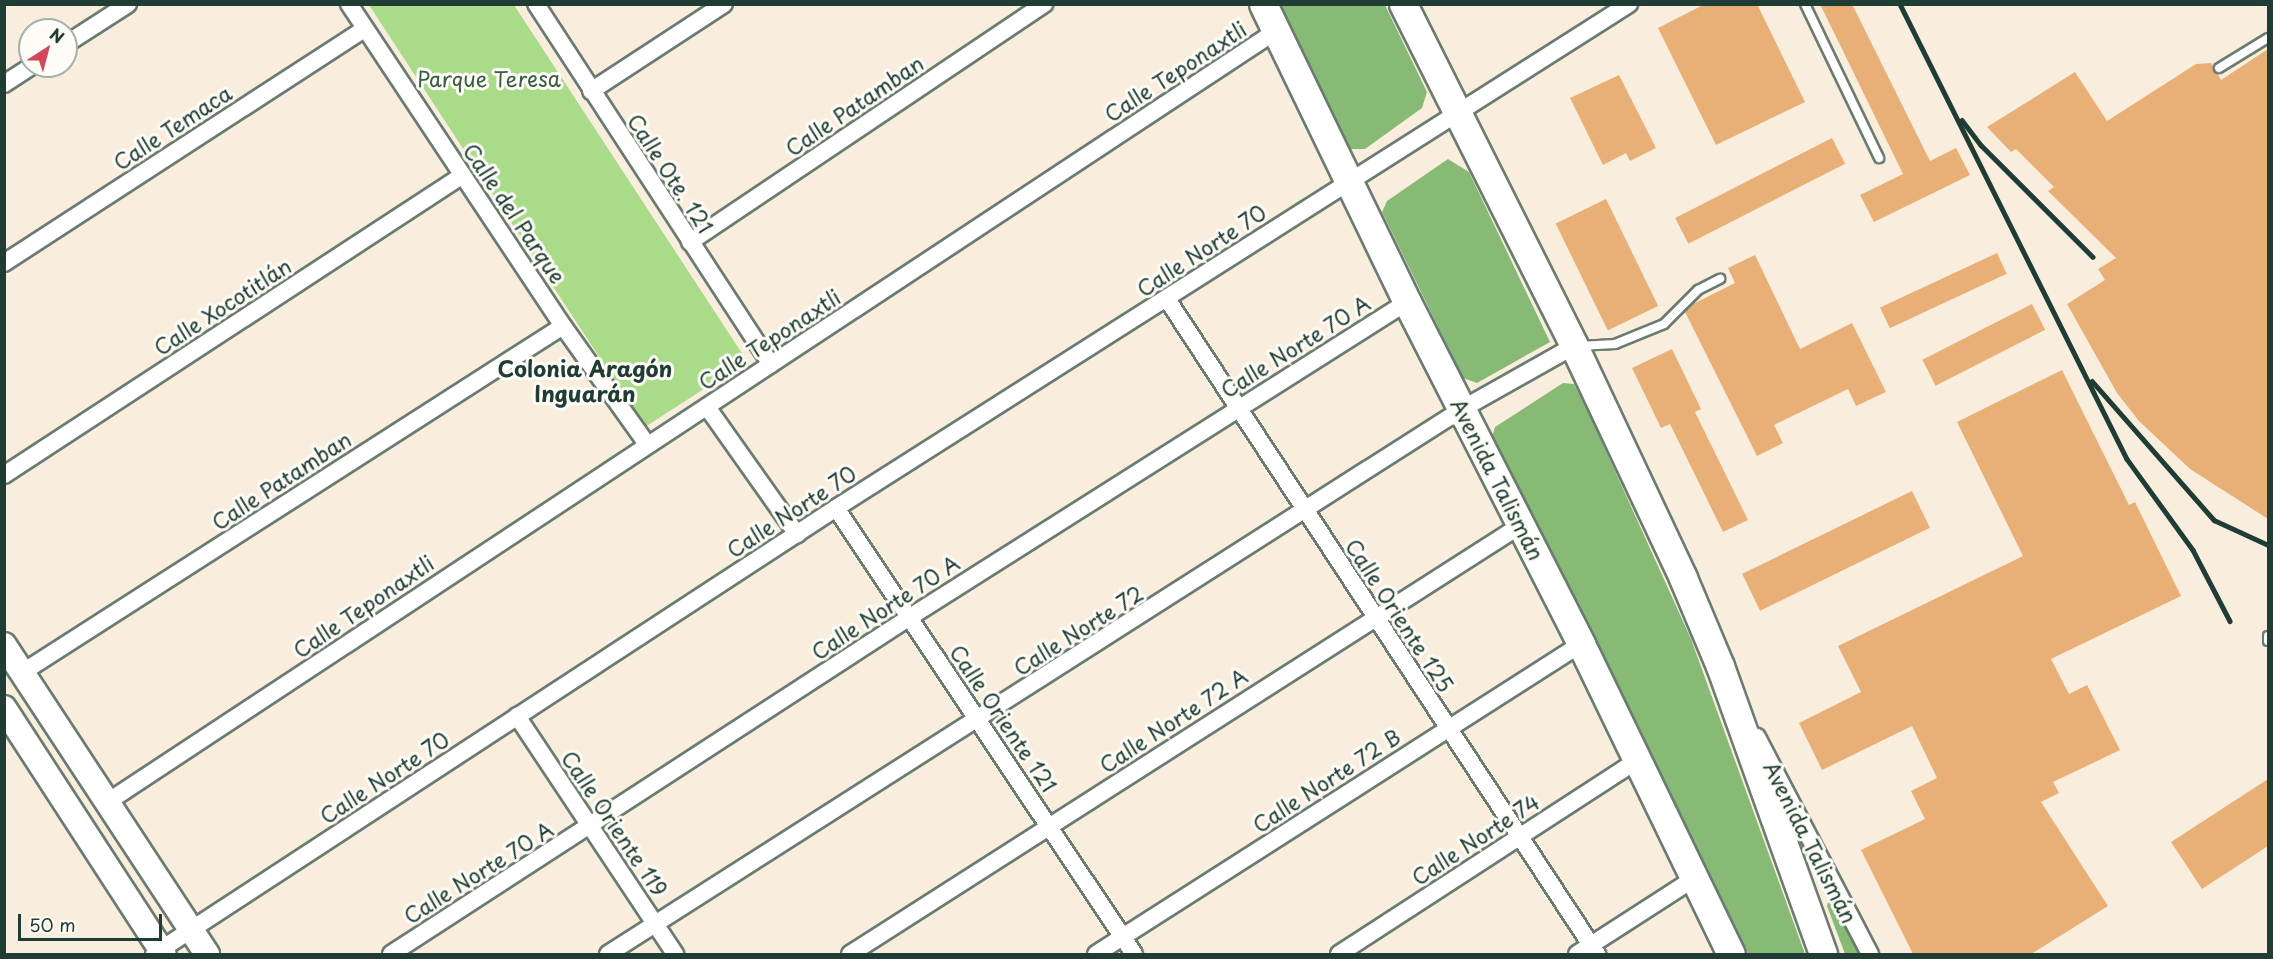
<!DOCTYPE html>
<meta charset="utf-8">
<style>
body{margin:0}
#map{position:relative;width:2273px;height:959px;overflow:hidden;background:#f9eede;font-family:"Playpen Sans",sans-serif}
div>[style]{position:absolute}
.green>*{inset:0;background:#aadb89}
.forest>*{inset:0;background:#87bb75}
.building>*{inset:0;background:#e8b076;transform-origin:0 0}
.roads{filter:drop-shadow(2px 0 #6b7b70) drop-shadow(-2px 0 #6b7b70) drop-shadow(0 2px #6b7b70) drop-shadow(0 -2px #6b7b70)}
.lane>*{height:8px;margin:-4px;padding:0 4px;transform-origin:4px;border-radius:4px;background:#fff}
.street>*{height:16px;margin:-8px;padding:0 8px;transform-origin:8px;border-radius:8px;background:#fff}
.secondary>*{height:24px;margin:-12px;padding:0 12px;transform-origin:12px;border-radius:12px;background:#fff}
.primary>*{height:27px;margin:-13.5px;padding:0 13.5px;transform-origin:13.5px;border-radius:13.5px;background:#fff}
.rail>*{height:4.5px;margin:-2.25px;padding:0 2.25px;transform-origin:2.25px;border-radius:2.25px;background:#1f3d34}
span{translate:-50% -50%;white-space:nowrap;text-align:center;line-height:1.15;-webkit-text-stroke:6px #fdfcf7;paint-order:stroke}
.street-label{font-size:21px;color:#1f3d34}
.park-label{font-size:21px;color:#3b5d45}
.neighbourhood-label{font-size:22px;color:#1f3d34;font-weight:700}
.frame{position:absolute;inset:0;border:6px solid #1f3d34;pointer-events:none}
.north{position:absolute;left:18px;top:18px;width:60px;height:60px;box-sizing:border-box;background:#fdfcf7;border:2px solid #a4b0a9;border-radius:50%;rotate:36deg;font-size:16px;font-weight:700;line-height:24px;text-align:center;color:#1f3d34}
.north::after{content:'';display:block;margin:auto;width:21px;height:27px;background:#d1495b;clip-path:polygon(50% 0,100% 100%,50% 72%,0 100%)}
.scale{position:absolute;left:18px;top:914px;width:144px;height:27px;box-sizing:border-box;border:3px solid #1f3d34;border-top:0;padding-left:8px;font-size:18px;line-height:21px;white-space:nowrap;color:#1f3d34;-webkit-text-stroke:4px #fdfcf7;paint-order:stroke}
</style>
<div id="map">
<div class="green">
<div style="clip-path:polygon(369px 5px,514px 5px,747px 361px,645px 427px)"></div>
</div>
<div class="forest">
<div style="clip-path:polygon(1277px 5px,1385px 5px,1427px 92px,1422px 108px,1365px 149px,1349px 149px,1337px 132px)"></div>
<div style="clip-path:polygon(1448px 159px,1469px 172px,1550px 342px,1477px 383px,1463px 378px,1382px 212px,1387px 201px)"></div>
<div style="clip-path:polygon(1563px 383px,1574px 384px,1587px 409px,1691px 639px,1805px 954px,1748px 954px,1491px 440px,1495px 427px)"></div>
<div style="clip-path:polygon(1831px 889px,1863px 954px,1845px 954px,1827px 906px)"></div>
</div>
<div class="building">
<div style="clip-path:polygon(1705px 4px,1757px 4px,1805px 102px,1716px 145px,1658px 28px)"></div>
<div style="clip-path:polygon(1820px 4px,1852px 4px,1930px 161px,1956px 148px,1970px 175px,1874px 222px,1860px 195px,1903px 174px)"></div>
<div style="clip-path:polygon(2268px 49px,2268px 519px,2190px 469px,2139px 421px,2117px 393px,2067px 304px,2105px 280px,2098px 269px,2116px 258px,2048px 191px,2054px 187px,2016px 149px,2011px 152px,1987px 127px,2075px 72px,2107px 121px,2196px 64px,2211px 63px,2221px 80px)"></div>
<div style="clip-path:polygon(1619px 75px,1656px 148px,1630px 161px,1626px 153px,1603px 165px,1570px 98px)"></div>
<div style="left:1832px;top:138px;width:29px;height:176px;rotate:63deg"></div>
<div style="left:1606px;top:199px;width:119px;height:56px;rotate:64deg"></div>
<div style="left:1997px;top:253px;width:23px;height:129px;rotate:65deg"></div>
<div style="clip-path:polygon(1755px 255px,1800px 349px,1852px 323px,1886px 392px,1856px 406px,1848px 389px,1774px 425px,1783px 443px,1757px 456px,1685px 312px,1693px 304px,1735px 283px,1728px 268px)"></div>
<div style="left:2032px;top:304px;width:29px;height:123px;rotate:63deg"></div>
<div style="clip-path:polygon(1672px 349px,1701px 409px,1695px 412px,1748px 520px,1723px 532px,1670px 424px,1661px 428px,1632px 368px)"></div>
<div style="clip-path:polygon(2062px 370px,2129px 505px,2135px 502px,2181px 596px,2051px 659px,2069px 694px,2087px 685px,2120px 750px,2053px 782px,2059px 793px,2041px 802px,2108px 906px,2031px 954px,1913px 954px,1861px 850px,1925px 819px,1911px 791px,1937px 778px,1912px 726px,1822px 770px,1799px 723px,1861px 692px,1838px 646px,2023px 556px,1957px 422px)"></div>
<div style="left:1912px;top:491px;width:41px;height:189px;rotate:64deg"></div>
<div style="clip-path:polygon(2268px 779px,2268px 846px,2202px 889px,2171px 842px)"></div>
</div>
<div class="roads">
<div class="lane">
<div style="left:1805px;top:4px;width:171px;rotate:64.3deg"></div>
<div style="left:2219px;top:68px;width:57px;rotate:-31.5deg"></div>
<div style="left:1579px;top:346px;width:36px;rotate:-3deg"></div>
<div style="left:1615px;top:344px;width:53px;rotate:-22.2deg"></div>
<div style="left:1664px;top:324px;width:48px;rotate:-45deg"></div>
<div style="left:1698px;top:290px;width:25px;rotate:-27deg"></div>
<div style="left:2268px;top:636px;width:5px;rotate:90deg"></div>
</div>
<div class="street">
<div style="left:349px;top:4px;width:387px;rotate:56.4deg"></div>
<div style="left:563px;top:326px;width:145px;rotate:54.6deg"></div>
<div style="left:536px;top:4px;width:430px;rotate:56.9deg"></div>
<div style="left:66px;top:44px;width:74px;rotate:-32.8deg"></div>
<div style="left:4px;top:84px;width:33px;rotate:-33deg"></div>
<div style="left:591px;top:91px;width:159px;rotate:-33.2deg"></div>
<div style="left:690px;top:242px;width:427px;rotate:-33.9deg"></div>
<div style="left:4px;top:263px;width:429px;rotate:-33deg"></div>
<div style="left:1167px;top:299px;width:784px;rotate:56.72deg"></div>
<div style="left:707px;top:407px;width:156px;rotate:54.7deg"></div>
<div style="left:4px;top:475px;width:548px;rotate:-33.17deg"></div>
<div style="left:836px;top:508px;width:536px;rotate:56.25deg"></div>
<div style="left:23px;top:672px;width:641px;rotate:-32.65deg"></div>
<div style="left:517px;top:716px;width:286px;rotate:56.4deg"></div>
<div style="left:1757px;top:737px;width:245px;rotate:62.5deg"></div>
<div style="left:106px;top:803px;width:1402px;rotate:-33.42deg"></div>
<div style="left:154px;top:954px;width:815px;rotate:-33.18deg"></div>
<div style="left:836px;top:508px;width:940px;rotate:-32.44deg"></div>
<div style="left:391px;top:954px;width:619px;rotate:-33deg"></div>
<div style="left:910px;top:617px;width:588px;rotate:-32.37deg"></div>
<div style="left:608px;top:954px;width:1013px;rotate:-32.54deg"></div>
<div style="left:1462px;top:409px;width:129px;rotate:-29.4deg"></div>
<div style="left:850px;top:954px;width:796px;rotate:-32.59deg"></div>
<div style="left:1096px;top:954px;width:576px;rotate:-32.59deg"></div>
<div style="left:1339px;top:954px;width:354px;rotate:-33deg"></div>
<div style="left:1577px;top:954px;width:137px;rotate:-32.8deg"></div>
</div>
<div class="secondary">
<div style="left:4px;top:645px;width:370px;rotate:56.7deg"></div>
<div style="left:4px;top:708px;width:293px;rotate:57deg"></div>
</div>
<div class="primary">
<div style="left:1263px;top:4px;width:331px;rotate:64.2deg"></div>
<div style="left:1407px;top:302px;width:384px;rotate:63deg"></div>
<div style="left:1581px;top:644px;width:344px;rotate:64.2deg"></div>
<div style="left:1403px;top:4px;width:382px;rotate:63.4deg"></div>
<div style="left:1574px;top:346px;width:256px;rotate:64.8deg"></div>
<div style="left:1683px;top:578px;width:95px;rotate:67.2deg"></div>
<div style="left:1720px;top:666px;width:306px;rotate:70.3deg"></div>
</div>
</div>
<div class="rail">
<div style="left:1900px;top:4px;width:508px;rotate:63.49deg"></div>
<div style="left:2127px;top:459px;width:112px;rotate:54deg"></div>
<div style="left:2193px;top:550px;width:80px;rotate:62.5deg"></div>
<div style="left:1962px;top:120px;width:31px;rotate:53deg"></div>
<div style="left:1981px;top:145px;width:158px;rotate:45deg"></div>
<div style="left:2092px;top:381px;width:185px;rotate:48.7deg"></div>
<div style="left:2214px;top:520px;width:60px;rotate:24.8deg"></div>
</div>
<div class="street-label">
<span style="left:1175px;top:71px;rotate:-33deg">Calle Teponaxtli</span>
<span style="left:854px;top:105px;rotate:-34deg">Calle Patamban</span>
<span style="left:172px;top:127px;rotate:-33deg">Calle Temaca</span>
<span style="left:671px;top:173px;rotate:57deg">Calle Ote. 121</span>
<span style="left:515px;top:213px;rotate:56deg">Calle del Parque</span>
<span style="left:1201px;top:250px;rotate:-33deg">Calle Norte 70</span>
<span style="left:222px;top:306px;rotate:-33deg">Calle Xocotitlán</span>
<span style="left:769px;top:339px;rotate:-33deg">Calle Teponaxtli</span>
<span style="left:1295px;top:346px;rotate:-32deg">Calle Norte 70 A</span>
<span style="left:1498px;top:479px;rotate:63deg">Avenida Talismán</span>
<span style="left:281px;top:480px;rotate:-33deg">Calle Patamban</span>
<span style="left:791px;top:511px;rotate:-33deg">Calle Norte 70</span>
<span style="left:363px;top:606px;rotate:-34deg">Calle Teponaxtli</span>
<span style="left:885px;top:607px;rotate:-33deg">Calle Norte 70 A</span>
<span style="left:1400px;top:615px;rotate:57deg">Calle Oriente 125</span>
<span style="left:1078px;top:630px;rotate:-32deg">Calle Norte 72</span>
<span style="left:1004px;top:718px;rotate:56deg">Calle Oriente 121</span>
<span style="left:1173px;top:720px;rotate:-33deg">Calle Norte 72 A</span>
<span style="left:384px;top:777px;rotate:-33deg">Calle Norte 70</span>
<span style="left:1326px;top:780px;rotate:-33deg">Calle Norte 72 B</span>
<span style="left:615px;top:823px;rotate:56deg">Calle Oriente 119</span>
<span style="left:1475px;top:839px;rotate:-33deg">Calle Norte 74</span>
<span style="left:1811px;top:842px;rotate:63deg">Avenida Talismán</span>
<span style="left:478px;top:872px;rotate:-32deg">Calle Norte 70 A</span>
</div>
<div class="park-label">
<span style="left:489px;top:78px">Parque Teresa</span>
</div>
<div class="neighbourhood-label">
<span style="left:585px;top:380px">Colonia Aragón<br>Inguarán</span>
</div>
<div class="frame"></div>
<div class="north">N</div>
<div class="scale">50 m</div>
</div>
